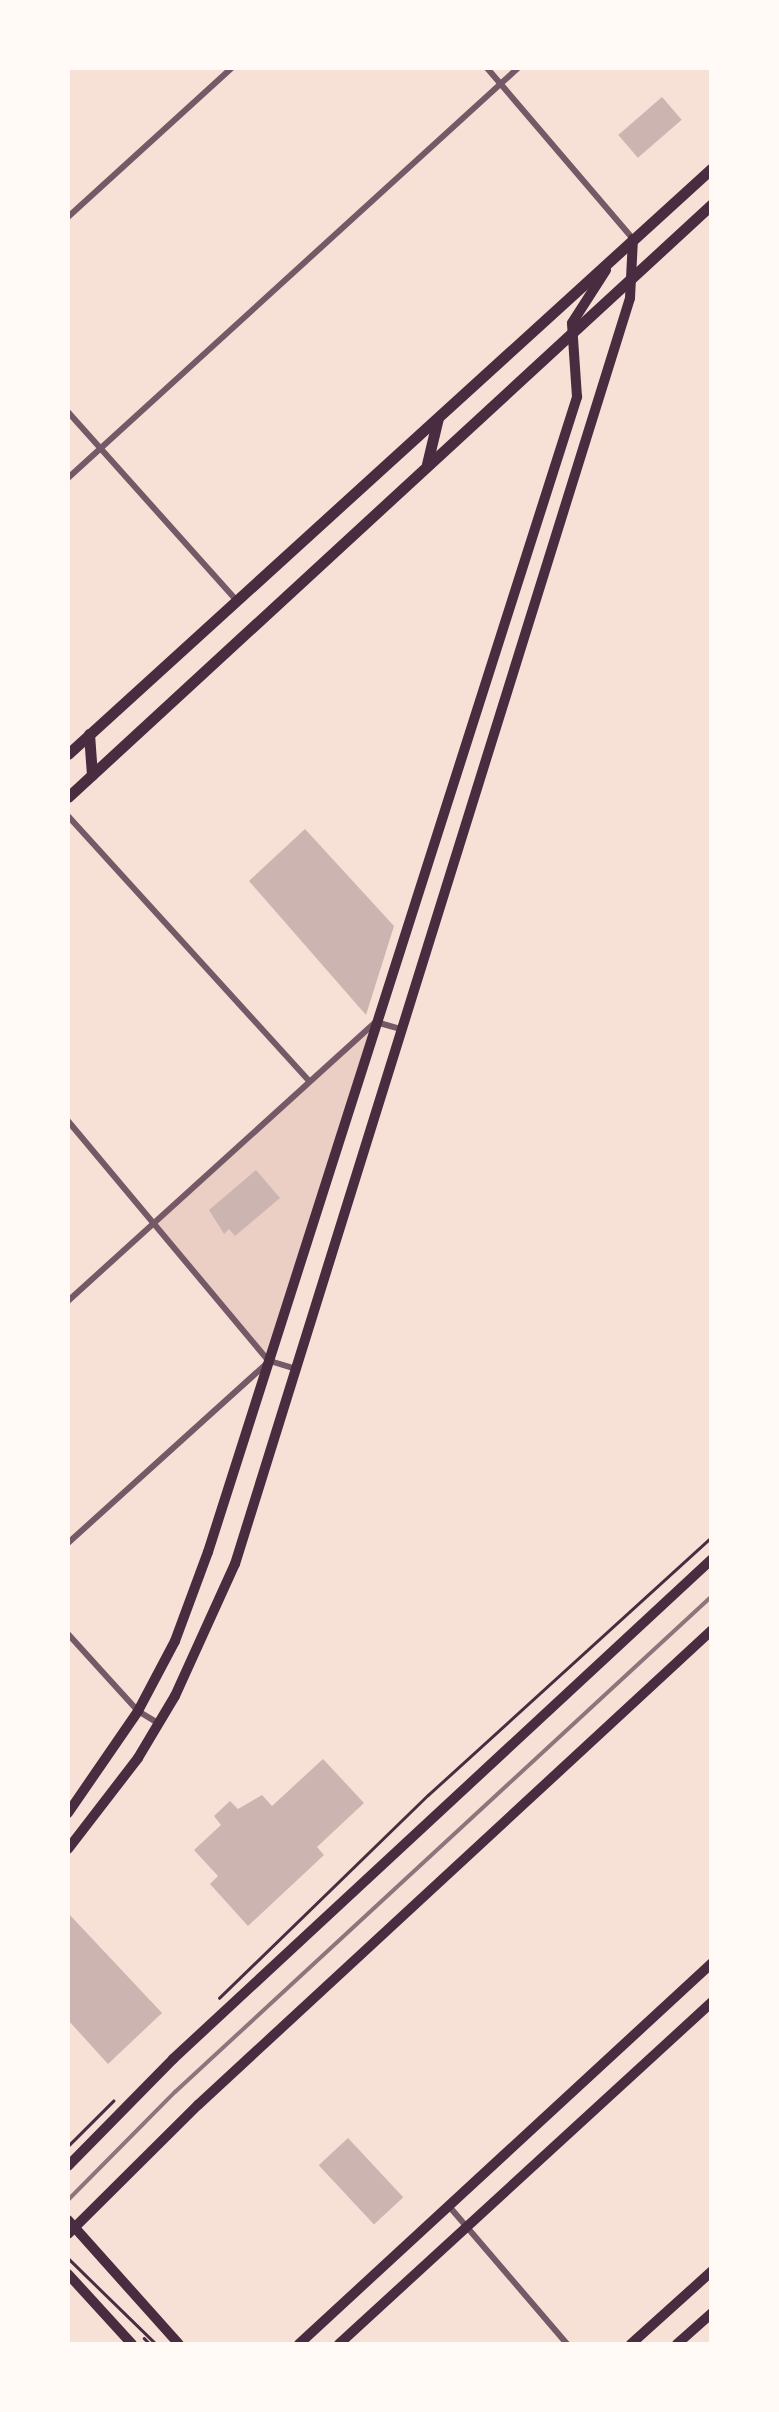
<!DOCTYPE html>
<style>
body{margin:0}
#map{position:relative;width:779px;height:2412px;overflow:hidden;background:#f7e1d7;font-family:"Libre Baskerville",serif}
div>[style]{position:absolute}
.green>*{inset:0;background:#ebcfc5}
.building>*{inset:0;background:#ccb4b1;transform-origin:0 0}
.path>*{height:2.5px;margin:-1.25px;padding:0 1.25px;transform-origin:1.25px;border-radius:1.25px;background:#4a2c40}
.minor>*{height:6px;margin:-3px;padding:0 3px;transform-origin:3px;border-radius:3px;background:#755966}
.secondary>*{height:10px;margin:-5px;padding:0 5px;transform-origin:5px;border-radius:5px;background:#4a2c40}
.primary>*{height:11px;margin:-5.5px;padding:0 5.5px;transform-origin:5.5px;border-radius:5.5px;background:#4a2c40}
.rail>*{height:4px;margin:-2px;padding:0 2px;transform-origin:2px;border-radius:2px;background:#8f747c}
span{translate:-50% -50%;white-space:nowrap;text-align:center;line-height:1.15;-webkit-text-stroke:8px #fffaf5;paint-order:stroke}
.frame{position:absolute;inset:0;border:70px solid #fffaf5;pointer-events:none}
</style>
<div id="map">
<div class="green">
<div style="clip-path:polygon(376px 1022px,268px 1361px,152px 1223px)"></div>
</div>
<div class="building">
<div style="left:662px;top:97px;width:30px;height:58px;rotate:49deg"></div>
<div style="clip-path:polygon(305px 829px,394px 926px,366px 1015px,249px 881px)"></div>
<div style="clip-path:polygon(256px 1170px,280px 1198px,235px 1236px,229px 1229px,224px 1234px,209px 1210px)"></div>
<div style="clip-path:polygon(323px 1759px,364px 1803px,317px 1847px,324px 1855px,248px 1926px,210px 1884px,218px 1876px,194px 1850px,221px 1825px,214px 1816px,230px 1801px,238px 1809px,262px 1795px,272px 1806px)"></div>
<div style="clip-path:polygon(68px 1913px,162px 2013px,108px 2064px,68px 2020px)"></div>
<div style="left:348px;top:2138px;width:81px;height:40px;rotate:47deg"></div>
</div>
<div class="path">
<div style="left:219px;top:1998px;width:291px;rotate:-44.2deg"></div>
<div style="left:428px;top:1795px;width:384px;rotate:-42.3deg"></div>
<div style="left:68px;top:2146px;width:64px;rotate:-45deg"></div>
<div style="left:68px;top:2258px;width:123px;rotate:44.3deg"></div>
<div style="left:144px;top:2338px;width:8px;rotate:45deg"></div>
</div>
<div class="minor">
<div style="left:487px;top:68px;width:223px;rotate:49.5deg"></div>
<div style="left:68px;top:217px;width:222px;rotate:-42.3deg"></div>
<div style="left:68px;top:412px;width:252px;rotate:48.2deg"></div>
<div style="left:68px;top:478px;width:609px;rotate:-42.34deg"></div>
<div style="left:68px;top:816px;width:358px;rotate:47.7deg"></div>
<div style="left:68px;top:1121px;width:312px;rotate:50.1deg"></div>
<div style="left:68px;top:1301px;width:416px;rotate:-42.2deg"></div>
<div style="left:376px;top:1022px;width:25px;rotate:16deg"></div>
<div style="left:270px;top:1361px;width:27px;rotate:17deg"></div>
<div style="left:68px;top:1543px;width:270px;rotate:-42.1deg"></div>
<div style="left:68px;top:1634px;width:104px;rotate:47.7deg"></div>
<div style="left:138px;top:1711px;width:23px;rotate:31deg"></div>
<div style="left:448px;top:2205px;width:183px;rotate:49.4deg"></div>
</div>
<div class="secondary">
<div style="left:68px;top:1813px;width:124px;rotate:-55.5deg"></div>
<div style="left:138px;top:1711px;width:79px;rotate:-62.1deg"></div>
<div style="left:175px;top:1641px;width:95px;rotate:-69.7deg"></div>
<div style="left:208px;top:1552px;width:1213px;rotate:-72.28deg"></div>
<div style="left:577px;top:397px;width:74px;rotate:-93.9deg"></div>
<div style="left:572px;top:323px;width:63px;rotate:-57.3deg"></div>
<div style="left:68px;top:1849px;width:115px;rotate:-52.4deg"></div>
<div style="left:138px;top:1758px;width:72px;rotate:-59.2deg"></div>
<div style="left:175px;top:1696px;width:145px;rotate:-65.6deg"></div>
<div style="left:235px;top:1564px;width:1326px;rotate:-72.67deg"></div>
<div style="left:630px;top:298px;width:59px;rotate:-87.1deg"></div>
<div style="left:68px;top:2166px;width:150px;rotate:-45.5deg"></div>
<div style="left:173px;top:2059px;width:735px;rotate:-42.85deg"></div>
<div style="left:68px;top:2220px;width:166px;rotate:48.2deg"></div>
<div style="left:68px;top:2234px;width:183px;rotate:-44.8deg"></div>
<div style="left:198px;top:2105px;width:700px;rotate:-42.74deg"></div>
<div style="left:68px;top:2274px;width:95px;rotate:47.6deg"></div>
<div style="left:299px;top:2344px;width:562px;rotate:-42.69deg"></div>
<div style="left:339px;top:2344px;width:506px;rotate:-42.52deg"></div>
<div style="left:631px;top:2344px;width:109px;rotate:-42deg"></div>
<div style="left:677px;top:2344px;width:47px;rotate:-41.5deg"></div>
</div>
<div class="primary">
<div style="left:427px;top:464px;width:47px;rotate:-76.6deg"></div>
<div style="left:89px;top:734px;width:41px;rotate:85.8deg"></div>
<div style="left:68px;top:754px;width:871px;rotate:-42.3deg"></div>
<div style="left:68px;top:797px;width:875px;rotate:-42.64deg"></div>
</div>
<div class="rail">
<div style="left:69px;top:2199px;width:151px;rotate:-45.3deg"></div>
<div style="left:175px;top:2092px;width:731px;rotate:-42.73deg"></div>
</div>
<div class="frame"></div>
</div>
